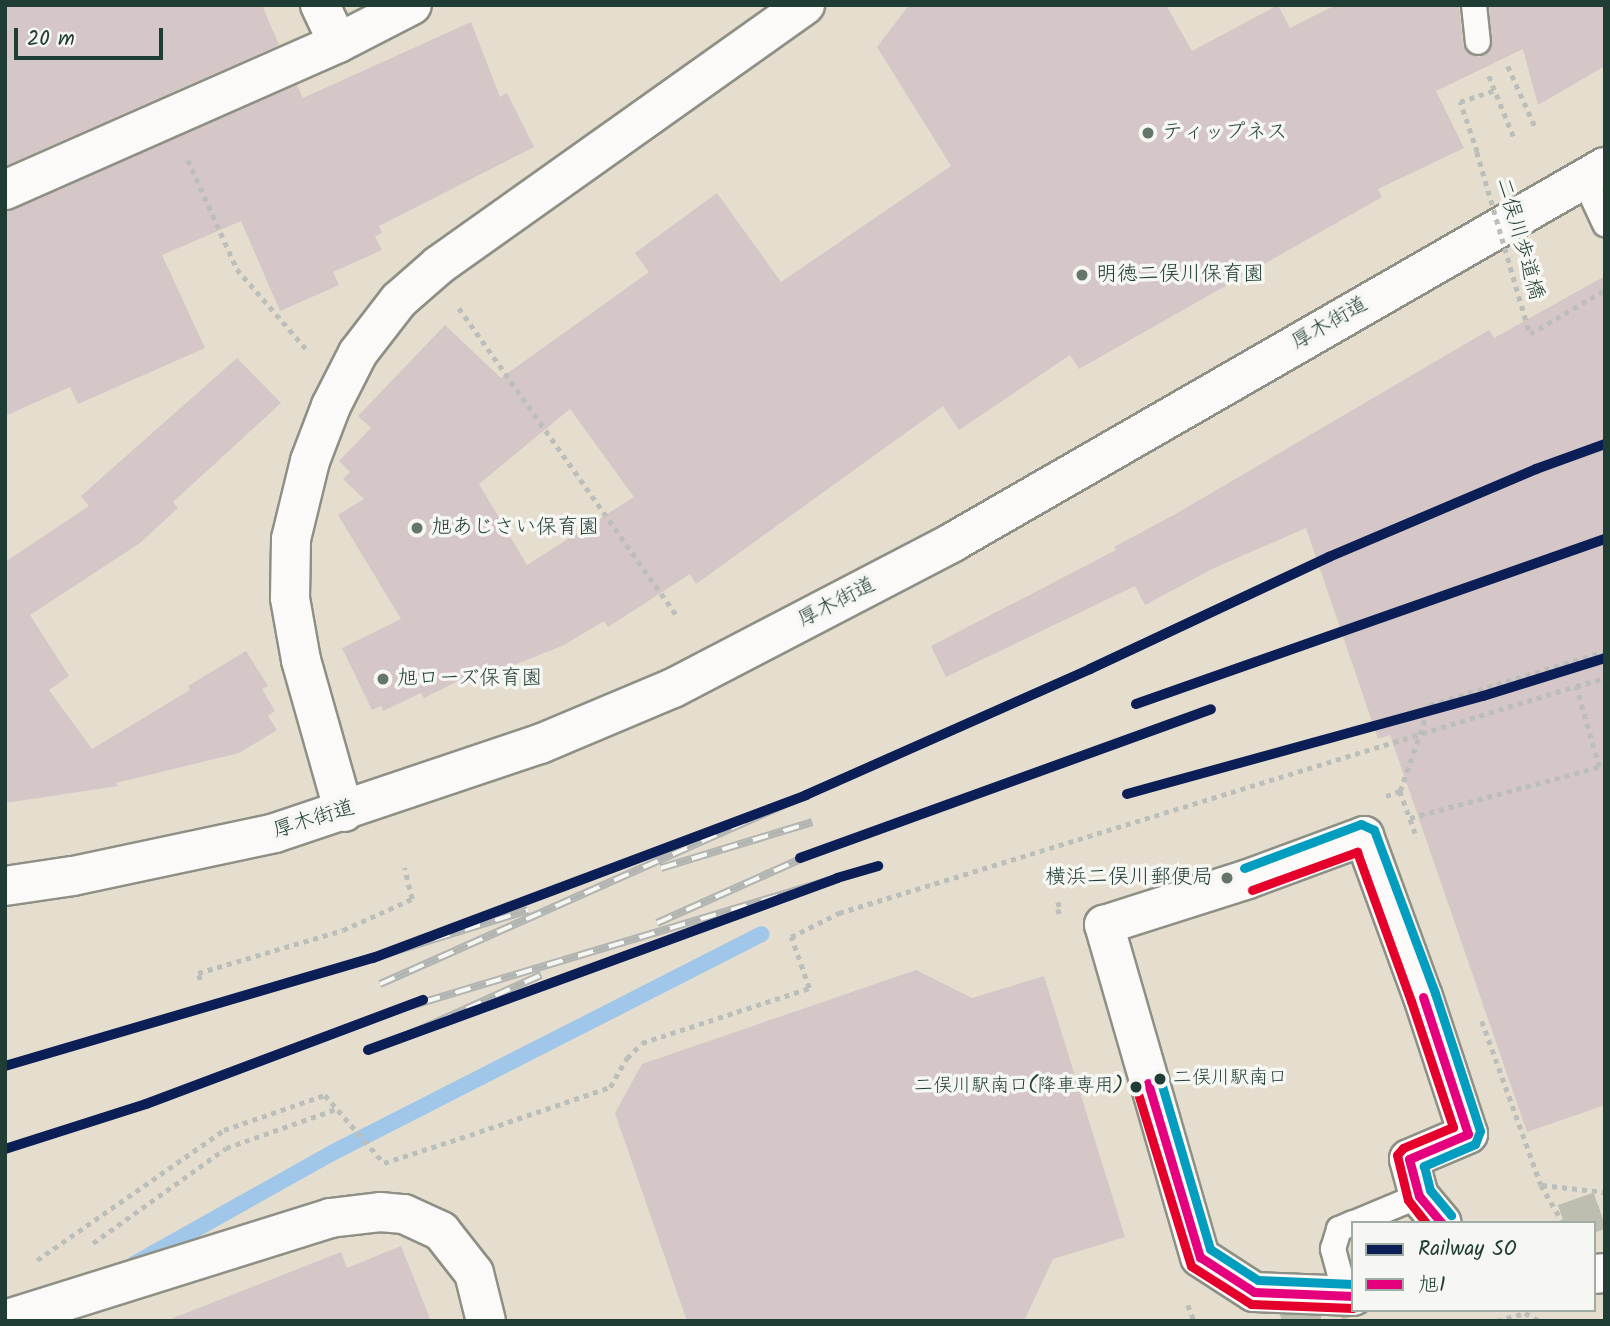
<!DOCTYPE html>
<meta charset="utf-8">
<style>
body{margin:0}
#map{position:relative;width:1610px;height:1326px;overflow:hidden;background:#e5dece;font-family:Kalam,"Klee One",sans-serif}
div>[style]{position:absolute}
.stream>*{height:16px;margin:-8px;padding:0 8px;transform-origin:8px;border-radius:8px;background:#a0c7e9}
.building>*{inset:0;background:#d5c6c7}
.tertiary-tunnel>*{height:38px;margin-top:-19px;transform-origin:0;background:repeating-linear-gradient(90deg,#bdbeaf 0 38px,transparent 0 57px)}
.path>*{height:4.5px;margin-top:-2.25px;transform-origin:0;background:repeating-linear-gradient(90deg,#bcbeba 0 5px,transparent 0 10px)}
.roads{filter:drop-shadow(2px 0 #8e8f85) drop-shadow(-2px 0 #8e8f85) drop-shadow(0 2px #8e8f85) drop-shadow(0 -2px #8e8f85)}
.service>*{height:24px;margin:-12px;padding:0 12px;transform-origin:12px;border-radius:12px;background:#fbfaf8}
.minor>*{height:38px;margin:-19px;padding:0 19px;transform-origin:19px;border-radius:19px;background:#fbfaf8}
.tertiary>*{height:38px;margin:-19px;padding:0 19px;transform-origin:19px;border-radius:19px;background:#fbfaf8}
.primary>*{height:38px;margin:-19px;padding:0 19px;transform-origin:19px;border-radius:19px;background:#fbfaf8}
.rail>*{height:8px;margin-top:-4px;transform-origin:0;background:repeating-linear-gradient(90deg,#f6f6f2 0 16px,#b2b4b1 0 32px);box-sizing:border-box;border-block:2px solid #b2b4b1}
.path-bridge>*{height:4.5px;margin-top:-2.25px;transform-origin:0;background:repeating-linear-gradient(90deg,#bcbeba 0 5px,transparent 0 10px)}
.bus-1>*{height:9px;margin:-4.5px;padding:0 4.5px;transform-origin:4.5px;border-radius:4.5px;background:#e5007d}
.bus-2>*{height:9px;margin:-4.5px;padding:0 4.5px;transform-origin:4.5px;border-radius:4.5px;background:#e4002b}
.bus-3>*{height:9px;margin:-4.5px;padding:0 4.5px;transform-origin:4.5px;border-radius:4.5px;background:#039ebf}
.rail-1>*{height:10px;margin:-5px;padding:0 5px;transform-origin:5px;border-radius:5px;background:#0c1e56}
.dots>*{width:19px;height:19px;translate:-50% -50%;box-sizing:border-box;border:4px solid #f6f6f2;border-radius:50%}
span{translate:-50% -50%;white-space:nowrap;text-align:center;line-height:1.15;-webkit-text-stroke:7px #f6f6f2;paint-order:stroke}
.bus-label{font-size:19px;color:#1f3d34}
.left{translate:0 -50%;text-align:left}
.right{translate:-100% -50%;text-align:right}
.poi-label{font-size:21px;color:#1f3d34}
.street-label{font-size:21px;color:#1f3d34}
.frame{position:absolute;inset:0;border:7px solid #1f3d34;pointer-events:none}
.legend{position:absolute;left:1351px;top:1221px;width:245px;height:91px;box-sizing:border-box;background:#f6f6f2;border:2px solid #a0aca6;margin:0;padding:9px 12px;list-style:none;font-size:21px;color:#1f3d34}
.legend li{display:flex;align-items:center;gap:14px;height:35px}
.legend b{width:35px;border:2px solid #a0aca6}
.scale{position:absolute;left:14px;top:28px;width:149px;height:32px;box-sizing:border-box;border:4px solid #1f3d34;border-top:0;padding-left:9px;font-size:21px;line-height:24px;white-space:nowrap;color:#1f3d34;-webkit-text-stroke:5px #f6f6f2;paint-order:stroke}
</style>
<div id="map">
<div class="stream">
<div style="left:134px;top:1264px;width:227px;rotate:-29.3deg"></div>
<div style="left:332px;top:1153px;width:482px;rotate:-27deg"></div>
</div>
<div class="building">
<div style="clip-path:polygon(5px 5px,262px 5px,279px 45px,5px 166px)"></div>
<div style="clip-path:polygon(evenodd,909px 5px,1166px 5px,1192px 51px,1278px 5px,1290px 28px,1336px 5px,1459px 5px,1463px 44px,1466px 51px,1479px 57px,1492px 47px,1489px 5px,1605px 5px,1605px 66px,1538px 105px,1523px 49px,1436px 91px,1464px 148px,1378px 189px,1382px 197px,1079px 369px,1070px 355px,959px 430px,943px 406px,696px 584px,690px 574px,608px 627px,604px 621px,564px 645px,472px 682px,468px 676px,424px 698px,421px 693px,383px 711px,381px 706px,372px 710px,342px 648px,401px 619px,338px 515px,364px 499px,343px 479px,350px 472px,339px 461px,371px 428px,358px 416px,445px 325px,501px 378px,649px 272px,635px 253px,717px 193px,781px 282px,951px 166px,877px 47px,909px 5px,570px 409px,634px 497px,527px 565px,479px 484px,570px 409px)"></div>
<div style="clip-path:polygon(471px 22px,500px 97px,507px 93px,534px 147px,379px 226px,382px 233px,375px 236px,382px 250px,333px 272px,339px 285px,280px 311px,241px 221px,162px 255px,205px 348px,78px 404px,70px 387px,5px 416px,5px 211px,297px 85px,303px 98px)"></div>
<div style="clip-path:polygon(1605px 276px,1605px 1105px,1527px 1132px,1390px 735px,1378px 739px,1306px 528px,1212px 569px,1145px 605px,1135px 586px,946px 677px,931px 646px,1116px 550px,1114px 547px,1179px 512px,1489px 330px,1494px 338px)"></div>
<div style="clip-path:polygon(237px 358px,281px 403px,173px 502px,178px 508px,140px 543px,30px 615px,69px 676px,49px 690px,92px 749px,190px 690px,188px 686px,246px 651px,268px 686px,262px 689px,275px 711px,268px 716px,277px 730px,239px 753px,116px 783px,118px 786px,5px 803px,5px 562px,89px 506px,81px 496px)"></div>
<div style="clip-path:polygon(916px 970px,972px 998px,1044px 976px,1125px 1237px,1053px 1259px,1024px 1321px,687px 1321px,615px 1113px,642px 1064px)"></div>
<div style="clip-path:polygon(401px 1246px,431px 1321px,173px 1321px,173px 1318px,341px 1252px,347px 1268px)"></div>
</div>
<div class="tertiary-tunnel">
<div style="left:1564px;top:1223px;width:43px;rotate:-18.9deg"></div>
<div style="left:1282px;top:1321px;width:75px;rotate:-19.4deg"></div>
</div>
<div class="path">
<div style="left:1508px;top:66px;width:69px;rotate:66deg"></div>
<div style="left:1489px;top:76px;width:69px;rotate:67.9deg"></div>
<div style="left:1477px;top:152px;width:53px;rotate:-108.8deg"></div>
<div style="left:1460px;top:102px;width:36px;rotate:-19deg"></div>
<div style="left:188px;top:160px;width:120px;rotate:65.8deg"></div>
<div style="left:237px;top:269px;width:110px;rotate:49.1deg"></div>
<div style="left:459px;top:308px;width:376px;rotate:54.7deg"></div>
<div style="left:1530px;top:334px;width:87px;rotate:-30.4deg"></div>
<div style="left:1423px;top:725px;width:21px;rotate:-71deg"></div>
<div style="left:1430px;top:705px;width:183px;rotate:-17.1deg"></div>
<div style="left:1386px;top:796px;width:15px;rotate:-20deg"></div>
<div style="left:1400px;top:791px;width:50px;rotate:70.1deg"></div>
<div style="left:1410px;top:818px;width:196px;rotate:-15.1deg"></div>
<div style="left:1599px;top:767px;width:84px;rotate:-105.9deg"></div>
<div style="left:1576px;top:686px;width:30px;rotate:-15deg"></div>
<div style="left:1059px;top:914px;width:9px;rotate:-108deg"></div>
<div style="left:1056px;top:905px;width:9px;rotate:-18deg"></div>
<div style="left:200px;top:980px;width:7px;rotate:-106deg"></div>
<div style="left:198px;top:973px;width:151px;rotate:-16.5deg"></div>
<div style="left:343px;top:930px;width:76px;rotate:-24.2deg"></div>
<div style="left:412px;top:899px;width:32px;rotate:-104deg"></div>
<div style="left:1482px;top:1021px;width:174px;rotate:70.2deg"></div>
<div style="left:1541px;top:1185px;width:42px;rotate:59.7deg"></div>
<div style="left:1542px;top:1185px;width:63px;rotate:6.3deg"></div>
<div style="left:93px;top:1243px;width:163px;rotate:-35.5deg"></div>
<div style="left:226px;top:1148px;width:117px;rotate:-19.5deg"></div>
<div style="left:37px;top:1260px;width:228px;rotate:-34.8deg"></div>
<div style="left:224px;top:1130px;width:107px;rotate:-19.1deg"></div>
<div style="left:325px;top:1095px;width:90px;rotate:49.1deg"></div>
<div style="left:384px;top:1163px;width:90px;rotate:-18deg"></div>
<div style="left:470px;top:1135px;width:148px;rotate:-18.9deg"></div>
<div style="left:610px;top:1087px;width:34px;rotate:-60deg"></div>
<div style="left:627px;top:1058px;width:21px;rotate:-45deg"></div>
<div style="left:642px;top:1043px;width:176px;rotate:-18.2deg"></div>
<div style="left:809px;top:988px;width:54px;rotate:-109.4deg"></div>
<div style="left:791px;top:937px;width:54px;rotate:-26.6deg"></div>
<div style="left:839px;top:913px;width:771px;rotate:-17.12deg"></div>
<div style="left:1188px;top:1305px;width:17px;rotate:69deg"></div>
<div style="left:1497px;top:1321px;width:29px;rotate:-16deg"></div>
<div style="left:1525px;top:1313px;width:17px;rotate:28deg"></div>
</div>
<div class="roads">
<div class="service">
<div style="left:1474px;top:5px;width:37px;rotate:84deg"></div>
<div style="left:1584px;top:179px;width:50px;rotate:65deg"></div>
<div style="left:1354px;top:1223px;width:70px;rotate:-22.6deg"></div>
<div style="left:1346px;top:1297px;width:50px;rotate:-105.2deg"></div>
<div style="left:1333px;top:1249px;width:21px;rotate:-73deg"></div>
<div style="left:1339px;top:1229px;width:15px;rotate:-23deg"></div>
</div>
<div class="minor">
<div style="left:320px;top:5px;width:42px;rotate:64.7deg"></div>
<div style="left:5px;top:190px;width:364px;rotate:-23.8deg"></div>
<div style="left:338px;top:43px;width:83px;rotate:-27.2deg"></div>
<div style="left:344px;top:812px;width:158px;rotate:-105.8deg"></div>
<div style="left:301px;top:660px;width:63px;rotate:-100.1deg"></div>
<div style="left:290px;top:598px;width:59px;rotate:-89deg"></div>
<div style="left:291px;top:539px;width:80px;rotate:-76.3deg"></div>
<div style="left:310px;top:461px;width:59px;rotate:-69.1deg"></div>
<div style="left:331px;top:406px;width:59px;rotate:-63deg"></div>
<div style="left:358px;top:353px;width:67px;rotate:-52.3deg"></div>
<div style="left:399px;top:300px;width:53px;rotate:-41.2deg"></div>
<div style="left:439px;top:265px;width:449px;rotate:-35.4deg"></div>
<div style="left:404px;top:1214px;width:41px;rotate:24.7deg"></div>
<div style="left:441px;top:1231px;width:53px;rotate:51.8deg"></div>
<div style="left:474px;top:1273px;width:49px;rotate:76deg"></div>
<div style="left:1594px;top:1274px;width:11px;rotate:-5deg"></div>
<div style="left:1353px;top:1296px;width:99px;rotate:-177.7deg"></div>
<div style="left:1254px;top:1292px;width:64px;rotate:-147.1deg"></div>
<div style="left:1200px;top:1257px;width:346px;rotate:-106.1deg"></div>
<div style="left:1104px;top:925px;width:151px;rotate:-17.7deg"></div>
<div style="left:1248px;top:879px;width:124px;rotate:-20.3deg"></div>
<div style="left:1364px;top:836px;width:171px;rotate:69.9deg"></div>
<div style="left:1423px;top:997px;width:144px;rotate:71.8deg"></div>
<div style="left:1468px;top:1134px;width:64px;rotate:157deg"></div>
<div style="left:1409px;top:1159px;width:38px;rotate:75deg"></div>
<div style="left:1419px;top:1196px;width:35px;rotate:50deg"></div>
</div>
<div class="tertiary">
<div style="left:5px;top:1320px;width:341px;rotate:-17.4deg"></div>
<div style="left:330px;top:1218px;width:50px;rotate:-6.8deg"></div>
<div style="left:380px;top:1212px;width:24px;rotate:5deg"></div>
</div>
<div class="primary">
<div style="left:5px;top:886px;width:69px;rotate:-8.4deg"></div>
<div style="left:73px;top:876px;width:207px;rotate:-12deg"></div>
<div style="left:275px;top:833px;width:280px;rotate:-18.6deg"></div>
<div style="left:540px;top:744px;width:144px;rotate:-22.8deg"></div>
<div style="left:673px;top:688px;width:316px;rotate:-27.5deg"></div>
<div style="left:953px;top:542px;width:752px;rotate:-29.91deg"></div>
</div>
</div>
<div class="rail">
<div style="left:661px;top:868px;width:158px;rotate:-16.9deg"></div>
<div style="left:657px;top:923px;width:182px;rotate:-24deg"></div>
<div style="left:373px;top:958px;width:162px;rotate:-17.2deg"></div>
<div style="left:380px;top:984px;width:466px;rotate:-23.9deg"></div>
<div style="left:394px;top:1011px;width:463px;rotate:-16.7deg"></div>
<div style="left:408px;top:1035px;width:146px;rotate:-24.3deg"></div>
</div>
<div class="path-bridge">
<div style="left:1477px;top:152px;width:190px;rotate:73.8deg"></div>
<div style="left:1400px;top:791px;width:70px;rotate:-70.8deg"></div>
</div>
<div class="bus-1">
<div style="left:1423px;top:997px;width:144px;rotate:71.8deg"></div>
<div style="left:1468px;top:1134px;width:64px;rotate:157deg"></div>
<div style="left:1409px;top:1159px;width:38px;rotate:75deg"></div>
<div style="left:1419px;top:1196px;width:35px;rotate:50deg"></div>
<div style="left:1148px;top:1083px;width:182px;rotate:73.4deg"></div>
<div style="left:1200px;top:1257px;width:64px;rotate:32.9deg"></div>
<div style="left:1254px;top:1292px;width:99px;rotate:2.3deg"></div>
</div>
<div class="bus-2">
<div style="left:1252px;top:890px;width:112px;rotate:-19.9deg"></div>
<div style="left:1357px;top:852px;width:158px;rotate:70.1deg"></div>
<div style="left:1411px;top:1001px;width:133px;rotate:71.6deg"></div>
<div style="left:1453px;top:1127px;width:54px;rotate:157.2deg"></div>
<div style="left:1403px;top:1148px;width:9px;rotate:131deg"></div>
<div style="left:1397px;top:1155px;width:46px;rotate:76.3deg"></div>
<div style="left:1408px;top:1200px;width:29px;rotate:52deg"></div>
<div style="left:1136px;top:1087px;width:187px;rotate:72.9deg"></div>
<div style="left:1191px;top:1266px;width:71px;rotate:32.3deg"></div>
<div style="left:1251px;top:1304px;width:102px;rotate:2.2deg"></div>
</div>
<div class="bus-3">
<div style="left:1244px;top:868px;width:125px;rotate:-20.6deg"></div>
<div style="left:1361px;top:824px;width:14px;rotate:25deg"></div>
<div style="left:1374px;top:830px;width:174px;rotate:69.5deg"></div>
<div style="left:1435px;top:993px;width:145px;rotate:71.9deg"></div>
<div style="left:1480px;top:1131px;width:14px;rotate:111deg"></div>
<div style="left:1475px;top:1144px;width:56px;rotate:156.7deg"></div>
<div style="left:1424px;top:1166px;width:25px;rotate:76deg"></div>
<div style="left:1430px;top:1190px;width:33px;rotate:50deg"></div>
<div style="left:1160px;top:1079px;width:177px;rotate:73.6deg"></div>
<div style="left:1210px;top:1249px;width:57px;rotate:32.9deg"></div>
<div style="left:1258px;top:1280px;width:95px;rotate:2.4deg"></div>
</div>
<div class="rail-1">
<div style="left:1136px;top:704px;width:497px;rotate:-19.4deg"></div>
<div style="left:1127px;top:794px;width:369px;rotate:-15.4deg"></div>
<div style="left:1483px;top:696px;width:128px;rotate:-17.3deg"></div>
<div style="left:800px;top:858px;width:437px;rotate:-19.9deg"></div>
<div style="left:368px;top:1050px;width:500px;rotate:-20.1deg"></div>
<div style="left:837px;top:878px;width:43px;rotate:-16.3deg"></div>
<div style="left:5px;top:1066px;width:384px;rotate:-16.4deg"></div>
<div style="left:373px;top:958px;width:463px;rotate:-20.6deg"></div>
<div style="left:806px;top:795px;width:311px;rotate:-23.9deg"></div>
<div style="left:1090px;top:669px;width:264px;rotate:-25.1deg"></div>
<div style="left:1329px;top:557px;width:225px;rotate:-23deg"></div>
<div style="left:1536px;top:469px;width:73px;rotate:-19.9deg"></div>
<div style="left:5px;top:1149px;width:148px;rotate:-17.7deg"></div>
<div style="left:146px;top:1104px;width:296px;rotate:-20.6deg"></div>
</div>
<div class="dots">
<div style="left:1148px;top:133px;background:#64756a"></div>
<div style="left:1082px;top:275px;background:#64756a"></div>
<div style="left:417px;top:528px;background:#64756a"></div>
<div style="left:383px;top:679px;background:#64756a"></div>
<div style="left:1227px;top:878px;background:#64756a"></div>
<div style="left:1160px;top:1079px;background:#1f3d34"></div>
<div style="left:1136px;top:1087px;background:#1f3d34"></div>
</div>
<div class="bus-label">
<span class="left" style="left:1173px;top:1079px">二俣川駅南口</span>
<span class="right" style="left:1123px;top:1087px">二俣川駅南口(降車専用)</span>
</div>
<div class="poi-label">
<span class="left" style="left:1162px;top:133px">ティップネス</span>
<span class="left" style="left:1096px;top:275px">明徳二俣川保育園</span>
<span class="left" style="left:431px;top:528px">旭あじさい保育園</span>
<span class="left" style="left:397px;top:679px">旭ローズ保育園</span>
<span class="right" style="left:1213px;top:878px">横浜二俣川郵便局</span>
</div>
<div class="street-label">
<span style="left:1519px;top:239px;rotate:74deg">二俣川歩道橋</span>
<span style="left:1330px;top:324px;rotate:-30deg">厚木街道</span>
<span style="left:837px;top:603px;rotate:-27deg">厚木街道</span>
<span style="left:314px;top:820px;rotate:-17deg">厚木街道</span>
</div>
<div class="frame"></div>
<ul class="legend">
<li><b style="height:9px;background:#0c1e56"></b>Railway SO</li>
<li><b style="height:9px;background:#e5007d"></b>旭1</li>
</ul>
<div class="scale">20 m</div>
</div>
